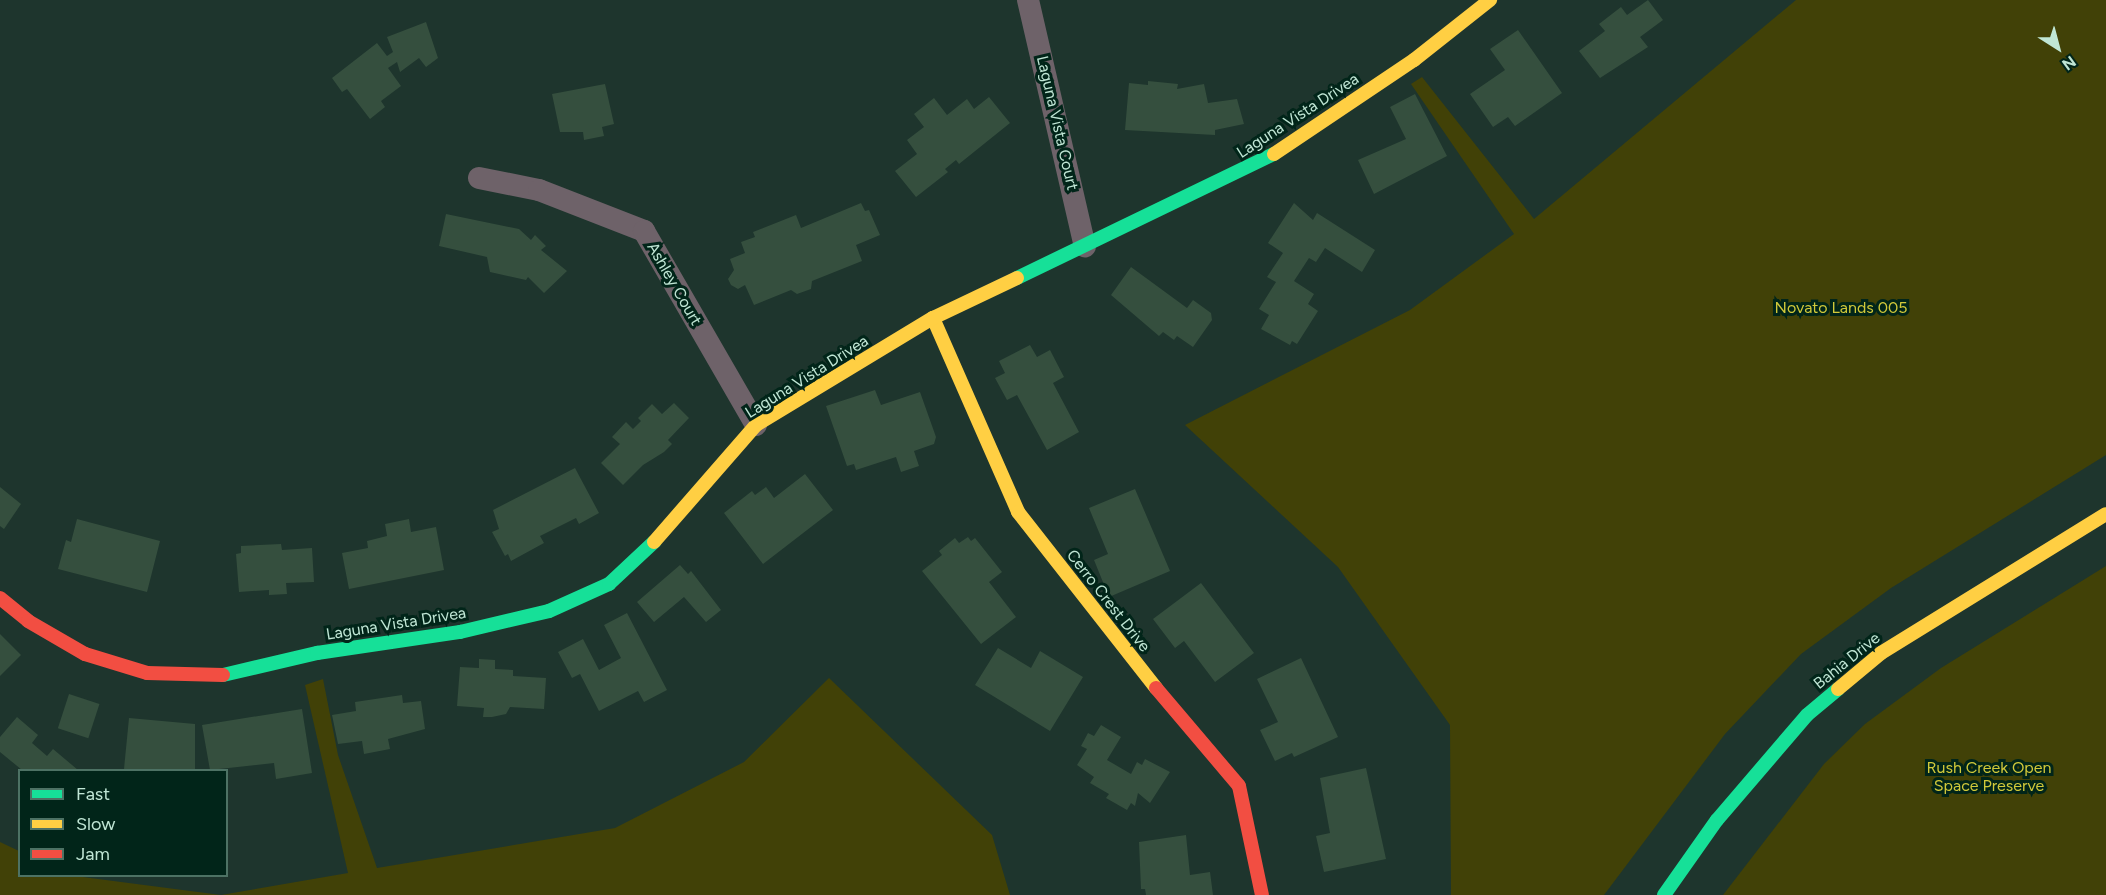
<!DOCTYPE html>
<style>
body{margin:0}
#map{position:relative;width:2106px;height:895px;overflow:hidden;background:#1e352d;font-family:Figtree,sans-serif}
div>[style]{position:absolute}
.green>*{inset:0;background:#414107}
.building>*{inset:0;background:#354f3e;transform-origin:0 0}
.street>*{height:22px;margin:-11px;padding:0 11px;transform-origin:11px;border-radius:11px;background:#6e6269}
.fast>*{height:14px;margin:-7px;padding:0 7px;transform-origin:7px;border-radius:7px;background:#16e098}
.slow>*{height:14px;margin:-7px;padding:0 7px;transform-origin:7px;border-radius:7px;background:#ffcf43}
.jam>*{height:14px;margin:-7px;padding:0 7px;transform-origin:7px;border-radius:7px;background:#f24e42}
span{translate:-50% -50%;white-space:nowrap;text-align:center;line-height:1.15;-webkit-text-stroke:6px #012519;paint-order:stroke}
.street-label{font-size:16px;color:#c0e6d5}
.park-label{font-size:16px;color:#d1c93a}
.legend{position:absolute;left:18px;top:769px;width:210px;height:108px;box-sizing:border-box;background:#012519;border:2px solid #4d7264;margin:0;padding:8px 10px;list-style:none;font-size:18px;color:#c0e6d5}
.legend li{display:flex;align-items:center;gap:12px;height:30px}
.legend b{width:30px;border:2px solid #4d7264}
.north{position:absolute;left:2028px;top:18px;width:60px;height:60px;-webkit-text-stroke:4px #012519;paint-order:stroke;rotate:144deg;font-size:16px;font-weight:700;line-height:24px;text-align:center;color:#c0e6d5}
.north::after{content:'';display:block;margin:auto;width:21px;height:27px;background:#c0e6d5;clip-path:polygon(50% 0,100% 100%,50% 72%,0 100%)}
</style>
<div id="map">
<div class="green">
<div style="clip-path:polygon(1796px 0,2106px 0,2106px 455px,1891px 588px,1801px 654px,1725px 734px,1604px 895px,1451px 895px,1450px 725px,1338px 567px,1185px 425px,1410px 310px,1514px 234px,1411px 84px,1422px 77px,1534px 219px)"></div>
<div style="clip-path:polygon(2106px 566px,2106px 895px,1723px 895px,1824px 764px,1865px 724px,1941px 668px)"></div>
<div style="clip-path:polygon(829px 678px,992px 835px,1010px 895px,0 895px,0 842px,19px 851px,20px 876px,75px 876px,221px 895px,348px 873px,305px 685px,323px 679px,338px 755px,377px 868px,615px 828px,744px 762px)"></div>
</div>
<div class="building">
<div style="clip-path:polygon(1648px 0,1663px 20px,1640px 37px,1648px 47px,1600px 78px,1579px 51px,1605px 31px,1599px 24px,1621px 7px,1627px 15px)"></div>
<div style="clip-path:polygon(426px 22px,438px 58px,426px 67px,419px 58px,400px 72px,397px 62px,388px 68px,401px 86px,381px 101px,385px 107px,370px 119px,347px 89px,342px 92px,332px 78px,377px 43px,387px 56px,393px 52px,387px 37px)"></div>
<div style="clip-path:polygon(1518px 30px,1562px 93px,1515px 126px,1508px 117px,1493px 127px,1470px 94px,1505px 70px,1490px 49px)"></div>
<div style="clip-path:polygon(1148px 81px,1178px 84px,1177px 89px,1204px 84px,1208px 103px,1237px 99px,1244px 124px,1215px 130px,1215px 135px,1125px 130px,1129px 83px,1148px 85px)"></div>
<div style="clip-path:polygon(605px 84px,614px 124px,602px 127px,604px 136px,584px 140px,583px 132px,560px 132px,552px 94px)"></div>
<div style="clip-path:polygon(1415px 94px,1447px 156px,1374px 194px,1358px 160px,1406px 139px,1390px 107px)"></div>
<div style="clip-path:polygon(989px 97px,1010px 123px,959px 164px,956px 160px,945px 169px,948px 172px,916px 197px,895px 171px,917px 154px,907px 140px,924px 127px,914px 114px,934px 98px,947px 115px,967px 99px,974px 109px)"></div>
<div style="clip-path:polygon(861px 203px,865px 211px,869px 210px,880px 235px,856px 245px,862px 261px,812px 281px,811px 289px,797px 294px,791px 290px,754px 305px,745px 285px,738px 289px,731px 285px,728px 279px,734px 270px,730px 259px,745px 253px,741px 242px,755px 237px,753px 232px,796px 215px,801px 228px)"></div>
<div style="clip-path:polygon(1294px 203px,1313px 220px,1317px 213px,1375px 250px,1362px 272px,1325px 248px,1316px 262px,1309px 258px,1294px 281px,1314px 294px,1308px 304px,1318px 311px,1297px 344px,1292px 341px,1290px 345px,1261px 329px,1269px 315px,1259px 309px,1276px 282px,1267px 277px,1283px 253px,1268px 243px)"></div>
<div style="clip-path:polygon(446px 214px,519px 229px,531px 240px,535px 235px,546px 246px,541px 250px,567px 271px,544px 293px,528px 277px,526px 280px,490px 272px,487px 257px,439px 246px)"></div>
<div style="clip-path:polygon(1131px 267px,1187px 308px,1193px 300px,1211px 313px,1212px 320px,1193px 347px,1177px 336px,1174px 340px,1163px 332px,1159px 336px,1111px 295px)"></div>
<div style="clip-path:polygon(1030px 345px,1037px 357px,1050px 350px,1064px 377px,1053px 383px,1079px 432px,1047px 450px,1017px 395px,1007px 400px,995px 378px,1005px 373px,999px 361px)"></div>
<div style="clip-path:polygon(875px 390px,881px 405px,920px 392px,936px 437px,934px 444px,914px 451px,919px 466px,901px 472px,896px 457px,856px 470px,854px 464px,847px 466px,826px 406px)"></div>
<div style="clip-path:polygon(674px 403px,689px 418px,668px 440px,672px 444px,664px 452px,643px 465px,623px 485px,601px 463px,620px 444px,612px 437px,626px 422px,633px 429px,641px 421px,638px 418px,652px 404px,662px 414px)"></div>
<div style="clip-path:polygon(575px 468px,599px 513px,579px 524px,576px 518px,540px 536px,544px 543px,511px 561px,508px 554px,505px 556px,492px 532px,499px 529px,493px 510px)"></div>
<div style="clip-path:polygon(805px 474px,833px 510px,763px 564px,724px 513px,752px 491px,755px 495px,766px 487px,774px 498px)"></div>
<div style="clip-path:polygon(0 487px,21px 504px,4px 529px,0 526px)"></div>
<div style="clip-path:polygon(1135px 489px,1170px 571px,1109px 597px,1094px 560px,1108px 554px,1089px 508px)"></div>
<div style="clip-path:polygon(77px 519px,160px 541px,147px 592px,58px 569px,66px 540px,71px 542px)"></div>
<div style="clip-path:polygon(409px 519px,411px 532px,436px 527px,444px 570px,349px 589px,342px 553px,368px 548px,367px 541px,387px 536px,385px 524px)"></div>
<div style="clip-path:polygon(968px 537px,971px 541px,975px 538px,1002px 572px,989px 582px,1016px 617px,981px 644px,922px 571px,942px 555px,939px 551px,955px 538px,959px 543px)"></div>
<div style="clip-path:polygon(281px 544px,282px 550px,312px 548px,314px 582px,286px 583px,287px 594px,269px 595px,269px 590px,239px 592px,236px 554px,241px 553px,241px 546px)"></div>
<div style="clip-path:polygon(680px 565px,688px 574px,691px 571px,721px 610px,706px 622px,684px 597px,654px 622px,637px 602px)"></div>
<div style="clip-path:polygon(1201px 583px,1254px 653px,1215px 682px,1184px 641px,1175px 648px,1153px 619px)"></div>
<div style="clip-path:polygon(627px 613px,667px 690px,644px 702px,638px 691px,599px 711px,580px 674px,572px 678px,558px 652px,583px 639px,599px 670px,621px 658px,604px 625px)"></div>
<div style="clip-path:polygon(0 634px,21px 655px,0 676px)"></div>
<div style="clip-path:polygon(998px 648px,1031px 668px,1040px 651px,1083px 677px,1050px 731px,975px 685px)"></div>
<div style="clip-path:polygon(1301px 658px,1338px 737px,1294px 757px,1292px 753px,1275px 761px,1260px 730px,1278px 722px,1257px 679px)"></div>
<div style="clip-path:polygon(479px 659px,495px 660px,495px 669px,513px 670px,513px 676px,546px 678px,544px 709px,510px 707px,506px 714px,492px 717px,483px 717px,484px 708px,457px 706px,460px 667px,479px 668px)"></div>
<div style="left:69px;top:694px;width:32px;height:36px;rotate:18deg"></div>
<div style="clip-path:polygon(402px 695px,403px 703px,421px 701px,425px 729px,388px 739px,390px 749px,364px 754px,362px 741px,338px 744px,332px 715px,356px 711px,355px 702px)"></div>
<div style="clip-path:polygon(302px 709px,312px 773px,276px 779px,274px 763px,210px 770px,202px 725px)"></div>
<div style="clip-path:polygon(17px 717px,38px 735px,32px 743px,47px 756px,53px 749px,78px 770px,22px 770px,0 752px,0 737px)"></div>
<div style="clip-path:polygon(129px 718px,195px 724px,195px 770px,124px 769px)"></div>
<div style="clip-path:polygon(1101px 725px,1121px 737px,1107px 760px,1131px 774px,1137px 762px,1142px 765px,1145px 759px,1170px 772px,1150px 803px,1138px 793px,1135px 806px,1131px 803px,1127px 810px,1106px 798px,1109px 794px,1090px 783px,1094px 777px,1077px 765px,1087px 749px,1081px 746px,1088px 733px,1094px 736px)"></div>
<div style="clip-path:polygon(1366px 768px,1386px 859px,1324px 872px,1316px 836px,1330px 833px,1320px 778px)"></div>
<div style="clip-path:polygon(1186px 835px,1190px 875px,1210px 872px,1213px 895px,1146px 895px,1145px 889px,1141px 889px,1139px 842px)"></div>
</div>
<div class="street">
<div style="left:1028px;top:0;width:253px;rotate:77deg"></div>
<div style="left:479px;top:178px;width:61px;rotate:11.3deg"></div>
<div style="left:539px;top:190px;width:113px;rotate:21.3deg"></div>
<div style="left:644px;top:231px;width:224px;rotate:60deg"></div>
</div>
<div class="fast">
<div style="left:1017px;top:278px;width:285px;rotate:-25.8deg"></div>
<div style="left:223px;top:675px;width:97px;rotate:-13.2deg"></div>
<div style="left:317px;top:653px;width:145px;rotate:-8.4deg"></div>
<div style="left:460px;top:632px;width:91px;rotate:-13.3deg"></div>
<div style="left:549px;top:611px;width:66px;rotate:-24.2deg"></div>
<div style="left:609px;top:584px;width:62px;rotate:-43deg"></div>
<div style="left:1664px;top:895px;width:92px;rotate:-54.8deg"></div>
<div style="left:1717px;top:820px;width:138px;rotate:-49.4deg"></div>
<div style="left:1807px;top:715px;width:40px;rotate:-40deg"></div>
</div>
<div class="slow">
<div style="left:1274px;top:154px;width:169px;rotate:-33.9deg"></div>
<div style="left:1414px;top:60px;width:97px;rotate:-38.3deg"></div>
<div style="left:933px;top:318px;width:212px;rotate:66.3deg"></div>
<div style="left:1018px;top:512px;width:224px;rotate:51.9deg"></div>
<div style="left:654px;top:542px;width:155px;rotate:-48.9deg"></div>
<div style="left:756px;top:425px;width:207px;rotate:-31.2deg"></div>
<div style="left:933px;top:318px;width:93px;rotate:-25.5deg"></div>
<div style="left:1838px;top:689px;width:56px;rotate:-39.9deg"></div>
<div style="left:1881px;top:653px;width:264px;rotate:-31.7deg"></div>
</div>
<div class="jam">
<div style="left:0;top:598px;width:36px;rotate:39deg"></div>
<div style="left:28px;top:621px;width:66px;rotate:30.1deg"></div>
<div style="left:85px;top:654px;width:65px;rotate:17deg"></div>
<div style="left:147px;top:673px;width:76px;rotate:1.5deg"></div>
<div style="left:1156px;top:688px;width:128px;rotate:49.7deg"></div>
<div style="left:1239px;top:786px;width:111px;rotate:78.1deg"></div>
</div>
<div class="street-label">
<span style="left:1298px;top:116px;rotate:-33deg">Laguna Vista Drivea</span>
<span style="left:1057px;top:123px;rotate:77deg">Laguna Vista Court</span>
<span style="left:674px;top:284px;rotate:60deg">Ashley Court</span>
<span style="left:807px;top:377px;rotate:-32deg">Laguna Vista Drivea</span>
<span style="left:1108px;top:601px;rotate:52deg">Cerro Crest Drive</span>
<span style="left:396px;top:624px;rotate:-9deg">Laguna Vista Drivea</span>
<span style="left:1847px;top:661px;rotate:-39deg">Bahia Drive</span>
</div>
<div class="park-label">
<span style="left:1841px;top:308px">Novato Lands 005</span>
<span style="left:1989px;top:777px">Rush Creek Open<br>Space Preserve</span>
</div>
<ul class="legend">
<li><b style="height:8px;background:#16e098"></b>Fast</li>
<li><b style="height:8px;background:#ffcf43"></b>Slow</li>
<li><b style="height:8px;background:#f24e42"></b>Jam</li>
</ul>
<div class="north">N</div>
</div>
